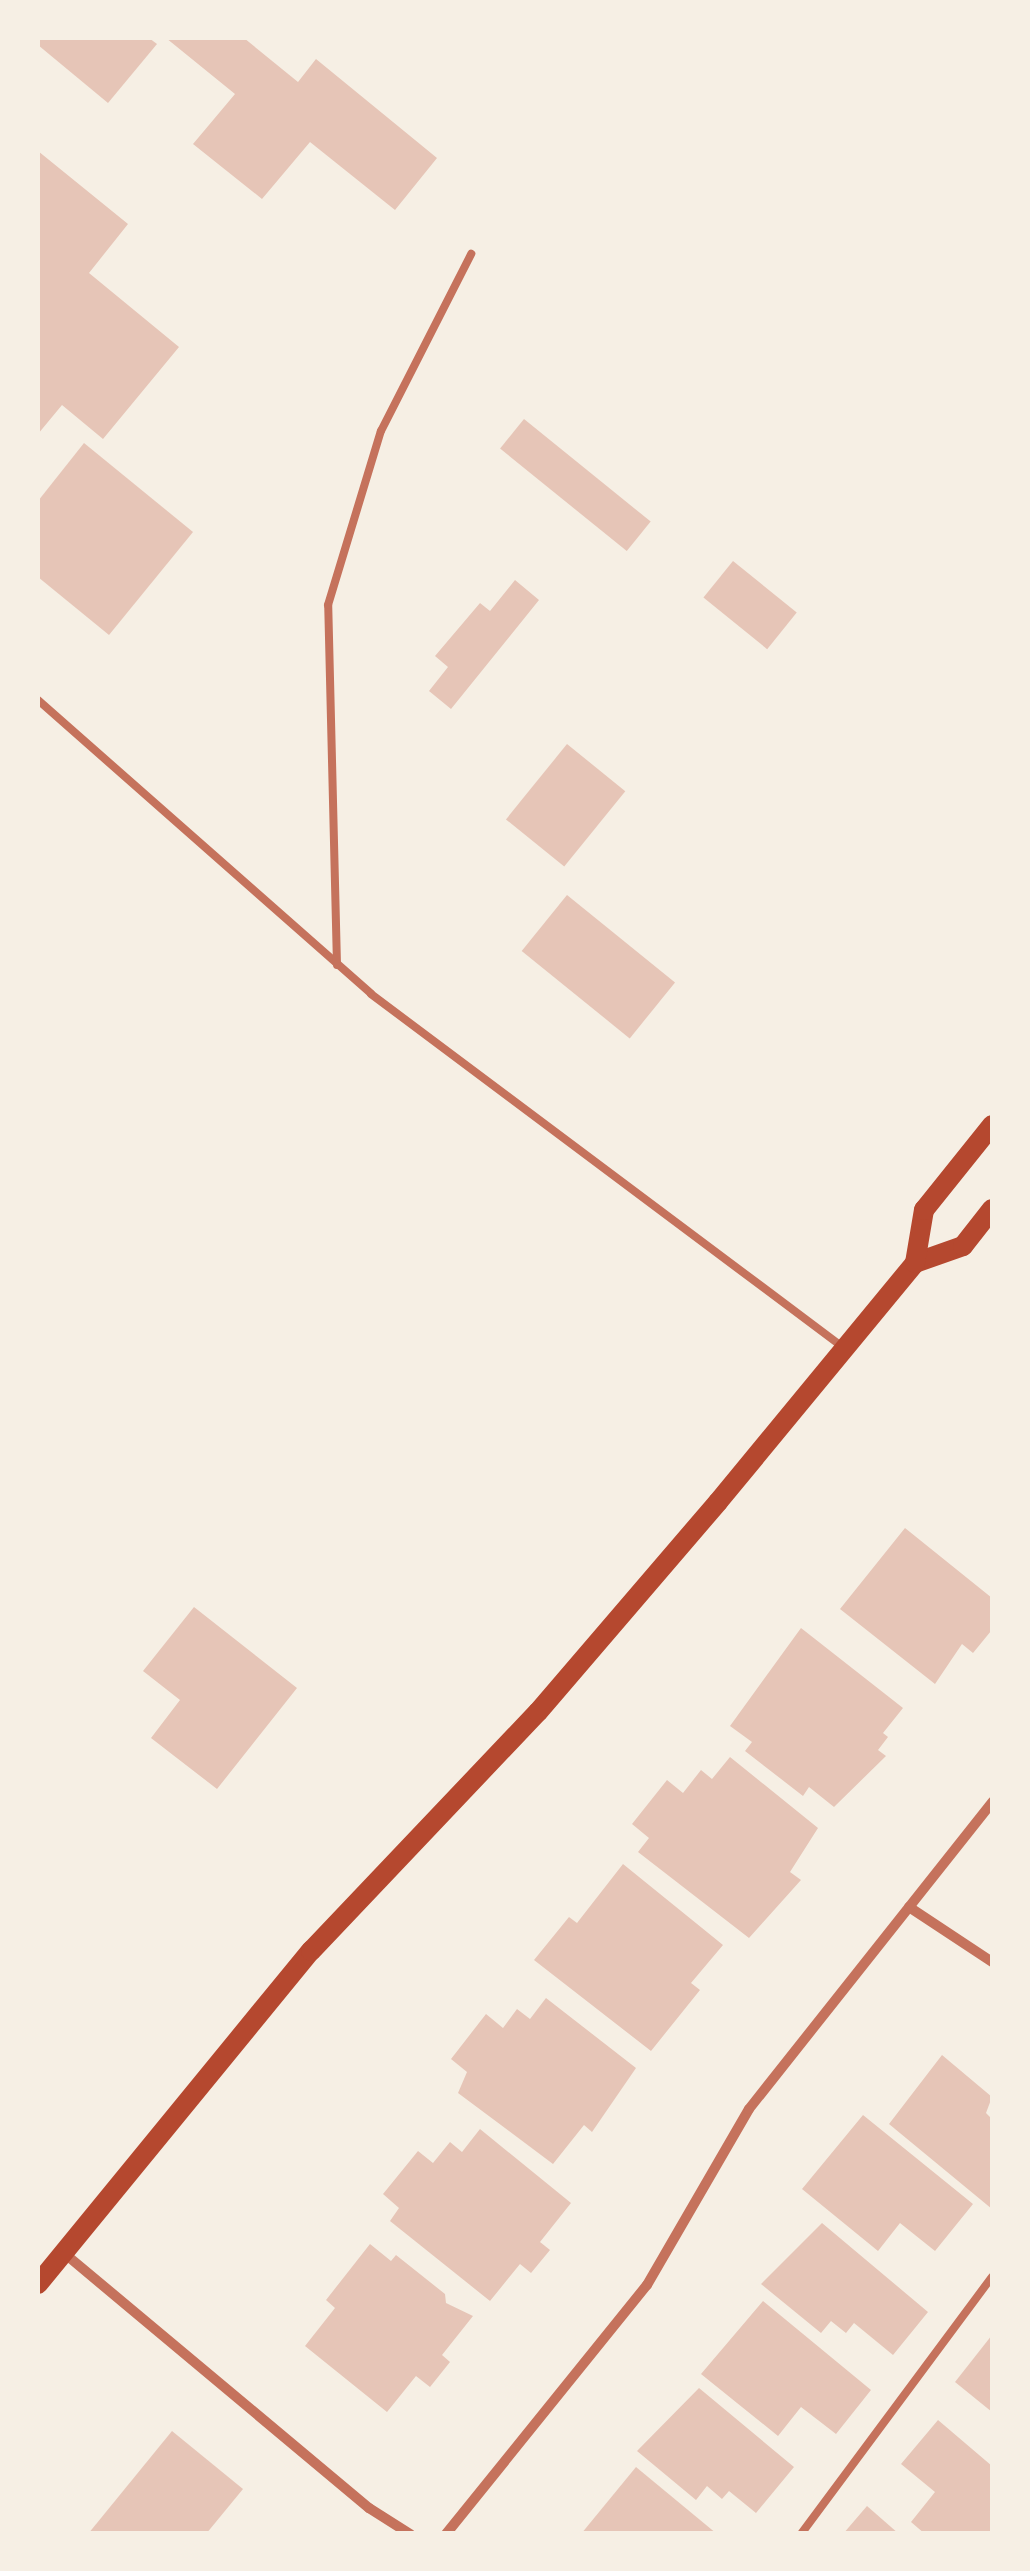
<!DOCTYPE html>
<style>
body{margin:0}
#map{position:relative;width:1030px;height:2571px;overflow:hidden;background:#f6efe4;font-family:"PT Sans",sans-serif}
div>[style]{position:absolute}
.building>*{inset:0;background:#e6c5b7;transform-origin:0 0}
.service>*{height:8px;margin:-4px;padding:0 4px;transform-origin:4px;border-radius:4px;background:#c5725c}
.minor>*{height:10px;margin:-5px;padding:0 5px;transform-origin:5px;border-radius:5px;background:#c5725c}
.secondary>*{height:20px;margin:-10px;padding:0 10px;transform-origin:10px;border-radius:10px;background:#b5482f}
span{translate:-50% -50%;white-space:nowrap;text-align:center;line-height:1.15;-webkit-text-stroke:8px #f6efe4;paint-order:stroke}
.frame{position:absolute;inset:0;border:40px solid #f6efe4;pointer-events:none}
</style>
<div id="map">
<div class="building">
<div style="clip-path:polygon(38px 38px,149px 38px,157px 44px,108px 103px,38px 45px)"></div>
<div style="clip-path:polygon(166px 38px,244px 38px,298px 82px,316px 59px,437px 158px,395px 210px,310px 142px,262px 199px,193px 144px,235px 94px)"></div>
<div style="clip-path:polygon(38px 151px,128px 224px,89px 273px,179px 347px,103px 439px,62px 405px,38px 434px)"></div>
<div style="left:524px;top:419px;width:163px;height:38px;rotate:39deg"></div>
<div style="clip-path:polygon(84px 443px,193px 532px,109px 635px,38px 577px,38px 501px)"></div>
<div style="left:733px;top:561px;width:82px;height:47px;rotate:39deg"></div>
<div style="clip-path:polygon(515px 580px,539px 600px,451px 709px,429px 691px,448px 667px,435px 656px,480px 603px,490px 611px)"></div>
<div style="left:567px;top:744px;width:75px;height:97px;rotate:39deg"></div>
<div style="left:567px;top:895px;width:139px;height:72px;rotate:39deg"></div>
<div style="clip-path:polygon(905px 1528px,992px 1598px,991px 1631px,973px 1653px,962px 1644px,935px 1684px,840px 1609px)"></div>
<div style="clip-path:polygon(194px 1607px,297px 1688px,217px 1789px,151px 1738px,180px 1700px,143px 1671px)"></div>
<div style="clip-path:polygon(801px 1628px,903px 1708px,883px 1733px,888px 1737px,878px 1750px,886px 1756px,834px 1807px,809px 1787px,803px 1796px,745px 1751px,752px 1742px,730px 1726px)"></div>
<div style="clip-path:polygon(730px 1757px,818px 1828px,790px 1872px,801px 1880px,749px 1938px,638px 1852px,649px 1838px,632px 1824px,667px 1780px,683px 1793px,701px 1770px,712px 1779px)"></div>
<div style="clip-path:polygon(623px 1864px,723px 1945px,691px 1983px,700px 1990px,651px 2051px,534px 1960px,569px 1917px,577px 1923px)"></div>
<div style="clip-path:polygon(546px 1998px,636px 2068px,592px 2132px,584px 2125px,553px 2164px,458px 2093px,467px 2072px,451px 2059px,486px 2014px,503px 2028px,517px 2009px,530px 2019px)"></div>
<div style="clip-path:polygon(942px 2055px,992px 2097px,986px 2113px,992px 2119px,992px 2209px,889px 2124px)"></div>
<div style="clip-path:polygon(863px 2115px,973px 2204px,935px 2251px,900px 2223px,878px 2251px,802px 2189px)"></div>
<div style="clip-path:polygon(480px 2129px,571px 2203px,540px 2242px,550px 2250px,531px 2273px,520px 2264px,490px 2301px,390px 2221px,399px 2208px,383px 2194px,418px 2151px,433px 2163px,450px 2142px,462px 2152px)"></div>
<div style="clip-path:polygon(822px 2223px,928px 2312px,893px 2355px,854px 2323px,846px 2333px,831px 2321px,821px 2333px,761px 2284px)"></div>
<div style="clip-path:polygon(370px 2244px,391px 2261px,396px 2255px,445px 2294px,446px 2303px,473px 2316px,442px 2355px,450px 2362px,430px 2387px,416px 2376px,387px 2412px,305px 2346px,335px 2308px,326px 2300px)"></div>
<div style="clip-path:polygon(763px 2301px,871px 2390px,836px 2434px,801px 2407px,778px 2436px,701px 2374px)"></div>
<div style="clip-path:polygon(992px 2335px,992px 2412px,955px 2382px)"></div>
<div style="clip-path:polygon(699px 2388px,794px 2467px,756px 2513px,729px 2491px,722px 2499px,707px 2486px,696px 2500px,637px 2451px)"></div>
<div style="clip-path:polygon(938px 2420px,992px 2466px,992px 2534px,925px 2534px,911px 2522px,935px 2492px,901px 2464px)"></div>
<div style="clip-path:polygon(172px 2431px,243px 2489px,206px 2534px,88px 2534px)"></div>
<div style="clip-path:polygon(636px 2467px,717px 2534px,581px 2534px)"></div>
<div style="clip-path:polygon(867px 2506px,899px 2534px,843px 2534px)"></div>
</div>
<div class="service">
<div style="left:38px;top:700px;width:444px;rotate:41.4deg"></div>
<div style="left:371px;top:994px;width:591px;rotate:36.81deg"></div>
<div style="left:337px;top:965px;width:360px;rotate:-91.4deg"></div>
<div style="left:328px;top:605px;width:182px;rotate:-73.1deg"></div>
<div style="left:381px;top:431px;width:199px;rotate:-63deg"></div>
<div style="left:801px;top:2534px;width:320px;rotate:-53.4deg"></div>
</div>
<div class="minor">
<div style="left:909px;top:1907px;width:100px;rotate:33.5deg"></div>
<div style="left:64px;top:2253px;width:398px;rotate:39.9deg"></div>
<div style="left:369px;top:2508px;width:49px;rotate:32.4deg"></div>
<div style="left:446px;top:2534px;width:320px;rotate:-51.1deg"></div>
<div style="left:647px;top:2285px;width:203px;rotate:-59.9deg"></div>
<div style="left:749px;top:2109px;width:392px;rotate:-51.6deg"></div>
</div>
<div class="secondary">
<div style="left:915px;top:1263px;width:51px;rotate:-19.5deg"></div>
<div style="left:963px;top:1246px;width:47px;rotate:-51.9deg"></div>
<div style="left:38px;top:2284px;width:431px;rotate:-50.7deg"></div>
<div style="left:311px;top:1951px;width:330px;rotate:-46.5deg"></div>
<div style="left:538px;top:1712px;width:277px;rotate:-49.4deg"></div>
<div style="left:718px;top:1502px;width:310px;rotate:-50.5deg"></div>
<div style="left:915px;top:1263px;width:54px;rotate:-80.4deg"></div>
<div style="left:924px;top:1210px;width:109px;rotate:-51.3deg"></div>
</div>
<div class="frame"></div>
</div>
